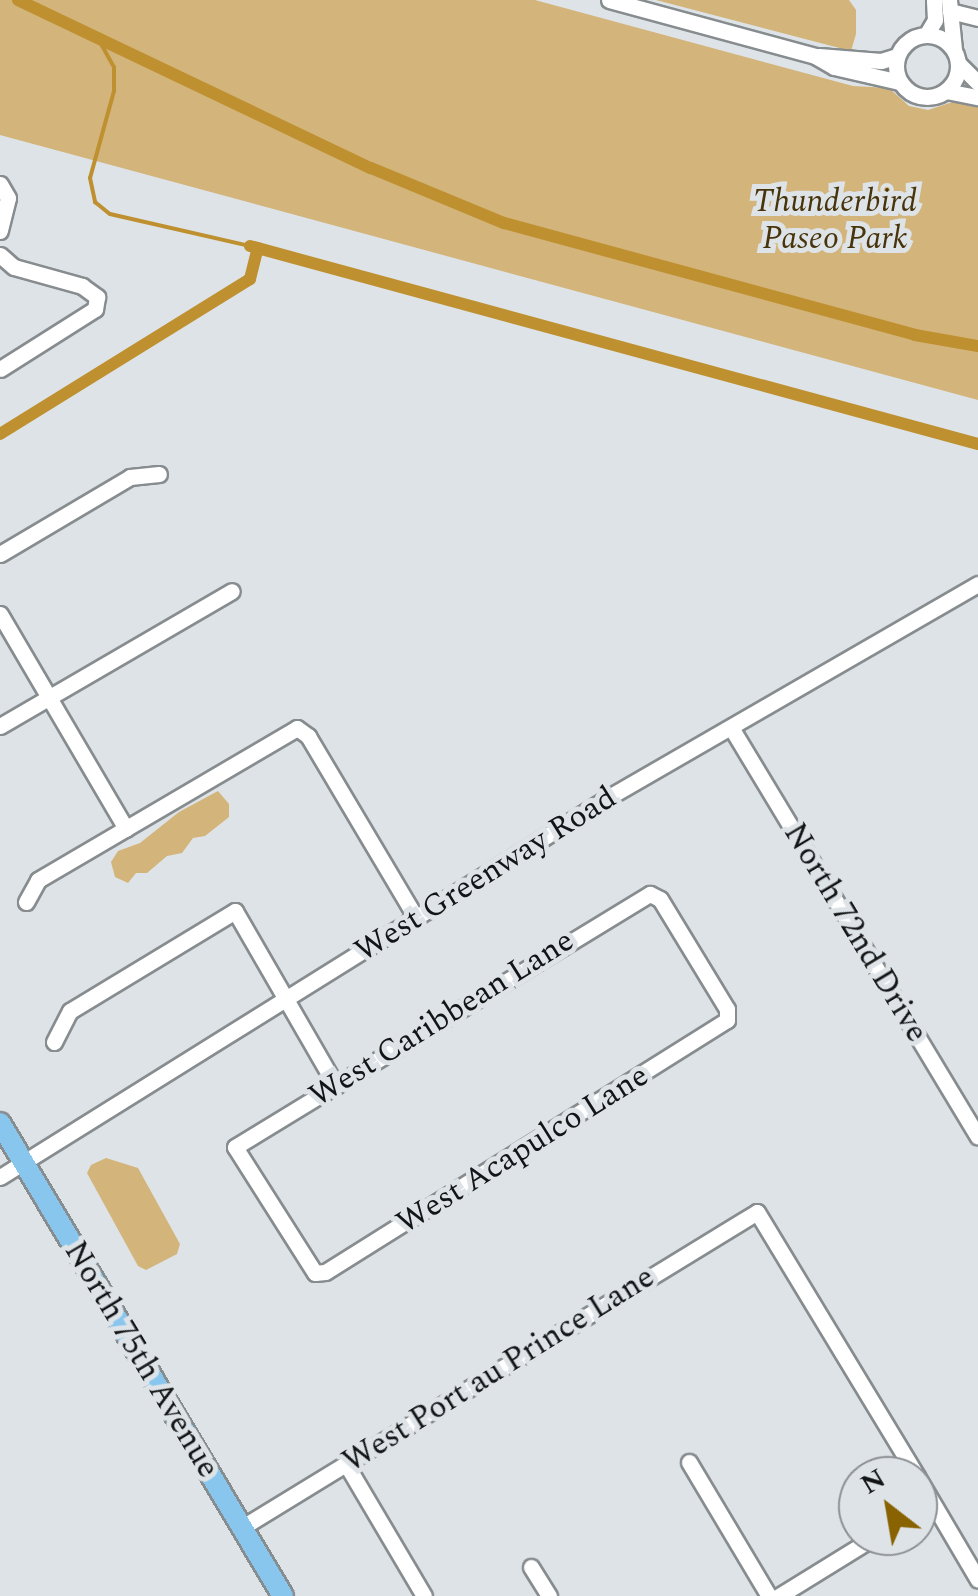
<!DOCTYPE html>
<style>
body{margin:0}
#map{position:relative;width:978px;height:1596px;overflow:hidden;background:#dee3e7;font-family:Spectral,serif}
div>[style]{position:absolute}
.green>*{inset:0;background:#d3b47a}
.stream>*{height:4px;margin:-2px;padding:0 2px;transform-origin:2px;border-radius:2px;background:#be902f}
.canal>*{height:12px;margin:-6px;padding:0 6px;transform-origin:6px;border-radius:6px;background:#be902f}
.roads{filter:drop-shadow(2px 0 #878c8f) drop-shadow(-2px 0 #878c8f) drop-shadow(0 2px #878c8f) drop-shadow(0 -2px #878c8f)}
.minor>*{height:15px;margin:-7.5px;padding:0 7.5px;transform-origin:7.5px;border-radius:7.5px;background:#fff}
.minor>.ring{margin:-7.5px;padding:0;box-sizing:content-box;background:none;border:15px solid #fff;border-radius:50%}
.major>*{height:20px;margin:-10px;padding:0 10px;transform-origin:10px;border-radius:10px;background:#89c6ee}
span{translate:-50% -50%;white-space:nowrap;text-align:center;line-height:1.15;-webkit-text-stroke:10px #dee3e7;paint-order:stroke}
.park-label{font-size:32px;color:#47340b;font-style:italic}
.street-label{font-size:32px;color:#121415}
.north{position:absolute;left:838px;top:1456px;width:100px;height:100px;box-sizing:border-box;background:#dee3e7;border:2px solid #8c9093;border-radius:50%;rotate:329deg;font-size:28px;font-weight:700;line-height:40px;text-align:center;color:#121415}
.north::after{content:'';display:block;margin:auto;width:35px;height:45px;background:#896301;clip-path:polygon(50% 0,100% 100%,50% 72%,0 100%)}
</style>
<div id="map">
<div class="green">
<div style="clip-path:polygon(0 0,535px 0,853px 86px,889px 88px,909px 106px,928px 110px,962px 99px,978px 107px,978px 400px,0 135px)"></div>
<div style="clip-path:polygon(656px 0,849px 0,856px 10px,856px 34px,851px 51px)"></div>
<div style="clip-path:polygon(218px 791px,229px 804px,229px 817px,224px 821px,205px 836px,193px 838px,182px 853px,167px 856px,147px 873px,136px 873px,128px 883px,115px 877px,111px 862px,118px 851px,140px 843px,179px 812px)"></div>
<div style="clip-path:polygon(106px 1158px,138px 1168px,180px 1244px,177px 1254px,146px 1270px,138px 1266px,87px 1173px,91px 1165px)"></div>
</div>
<div class="stream">
<div style="left:100px;top:42px;width:29px;rotate:61deg"></div>
<div style="left:114px;top:67px;width:24px;rotate:90deg"></div>
<div style="left:114px;top:91px;width:90px;rotate:105.4deg"></div>
<div style="left:90px;top:178px;width:25px;rotate:78deg"></div>
<div style="left:95px;top:202px;width:19px;rotate:39deg"></div>
<div style="left:110px;top:214px;width:144px;rotate:12.9deg"></div>
</div>
<div class="canal">
<div style="left:18px;top:0;width:391px;rotate:25.5deg"></div>
<div style="left:371px;top:168px;width:144px;rotate:22.5deg"></div>
<div style="left:504px;top:223px;width:426px;rotate:15.2deg"></div>
<div style="left:915px;top:335px;width:64px;rotate:9.9deg"></div>
<div style="left:250px;top:246px;width:754px;rotate:15.22deg"></div>
<div style="left:0;top:434px;width:294px;rotate:-31.8deg"></div>
<div style="left:250px;top:279px;width:32px;rotate:-76deg"></div>
</div>
<div class="roads">
<div class="minor">
<div style="left:609px;top:0;width:213px;rotate:15.2deg"></div>
<div style="left:815px;top:56px;width:22px;rotate:30deg"></div>
<div style="left:834px;top:67px;width:68px;rotate:12.8deg"></div>
<div style="left:949px;top:0;width:49px;rotate:84.2deg"></div>
<div style="left:950px;top:11px;width:29px;rotate:14deg"></div>
<div class="ring" style="left:896px;top:35px;width:47px;height:47px"></div>
<div style="left:926px;top:35px;width:17px;rotate:-59deg"></div>
<div style="left:935px;top:20px;width:20px;rotate:-93deg"></div>
<div style="left:819px;top:56px;width:62px;rotate:4.6deg"></div>
<div style="left:881px;top:61px;width:17px;rotate:-17deg"></div>
<div style="left:958px;top:63px;width:28px;rotate:45deg"></div>
<div style="left:946px;top:91px;width:33px;rotate:11deg"></div>
<div style="left:0;top:184px;width:16px;rotate:60deg"></div>
<div style="left:8px;top:198px;width:34px;rotate:104deg"></div>
<div style="left:0;top:255px;width:18px;rotate:41deg"></div>
<div style="left:14px;top:267px;width:71px;rotate:15.6deg"></div>
<div style="left:82px;top:286px;width:19px;rotate:36deg"></div>
<div style="left:97px;top:297px;width:12px;rotate:99deg"></div>
<div style="left:95px;top:309px;width:112px;rotate:147.7deg"></div>
<div style="left:0;top:554px;width:151px;rotate:-30.6deg"></div>
<div style="left:130px;top:477px;width:29px;rotate:-6deg"></div>
<div style="left:0;top:614px;width:249px;rotate:59.6deg"></div>
<div style="left:0;top:726px;width:268px;rotate:-30.2deg"></div>
<div style="left:732px;top:729px;width:476px;rotate:58.9deg"></div>
<div style="left:650px;top:894px;width:11px;rotate:27deg"></div>
<div style="left:660px;top:899px;width:129px;rotate:58.7deg"></div>
<div style="left:727px;top:1009px;width:11px;rotate:90deg"></div>
<div style="left:727px;top:1020px;width:474px;rotate:147.9deg"></div>
<div style="left:325px;top:1272px;width:10px;rotate:174deg"></div>
<div style="left:315px;top:1273px;width:149px;rotate:-122.4deg"></div>
<div style="left:235px;top:1147px;width:486px;rotate:-31.4deg"></div>
<div style="left:26px;top:902px;width:25px;rotate:-61deg"></div>
<div style="left:38px;top:880px;width:300px;rotate:-30.4deg"></div>
<div style="left:297px;top:728px;width:14px;rotate:36deg"></div>
<div style="left:308px;top:736px;width:212px;rotate:59.3deg"></div>
<div style="left:54px;top:1042px;width:35px;rotate:-63deg"></div>
<div style="left:70px;top:1011px;width:193px;rotate:-31.2deg"></div>
<div style="left:235px;top:911px;width:202px;rotate:60deg"></div>
<div style="left:0;top:1177px;width:718px;rotate:-31.96deg"></div>
<div style="left:609px;top:797px;width:426px;rotate:-30deg"></div>
<div style="left:689px;top:1462px;width:156px;rotate:59.2deg"></div>
<div style="left:346px;top:1464px;width:153px;rotate:59.4deg"></div>
<div style="left:918px;top:1478px;width:118px;rotate:59.5deg"></div>
<div style="left:241px;top:1528px;width:605px;rotate:-31.48deg"></div>
<div style="left:757px;top:1212px;width:309px;rotate:58.8deg"></div>
<div style="left:531px;top:1567px;width:34px;rotate:58deg"></div>
<div style="left:779px;top:1596px;width:114px;rotate:-31.7deg"></div>
</div>
<div class="major">
<div style="left:0;top:1123px;width:551px;rotate:59.11deg"></div>
</div>
</div>
<div class="park-label">
<span style="left:835px;top:221px">Thunderbird<br>Paseo Park</span>
</div>
<div class="street-label">
<span style="left:486px;top:875px;rotate:-32deg">West Greenway Road</span>
<span style="left:855px;top:933px;rotate:59deg">North 72nd Drive</span>
<span style="left:442px;top:1019px;rotate:-32deg">West Caribbean Lane</span>
<span style="left:523px;top:1150px;rotate:-32deg">West Acapulco Lane</span>
<span style="left:141px;top:1360px;rotate:59deg">North 75th Avenue</span>
<span style="left:499px;top:1370px;rotate:-32deg">West Port au Prince Lane</span>
</div>
<div class="north">N</div>
</div>
